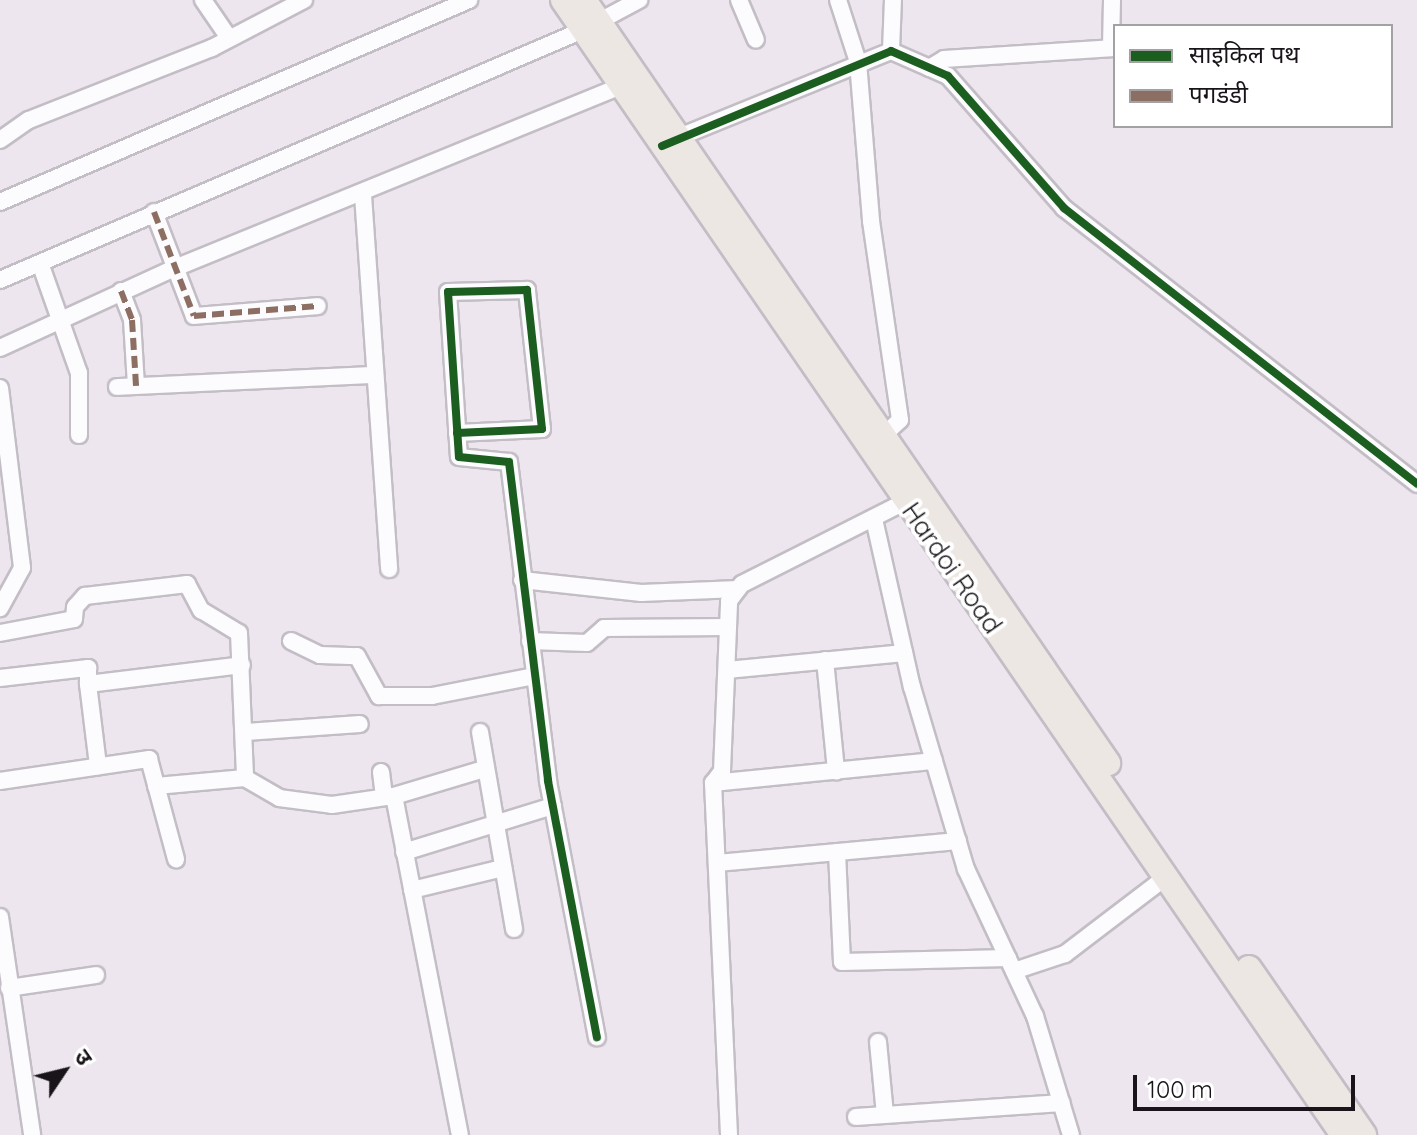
<!DOCTYPE html>
<meta charset="utf-8">
<style>
body{margin:0}
#map{position:relative;width:1417px;height:1135px;overflow:hidden;background:#ede6ef;font-family:Quicksand,"Noto Sans Devanagari",sans-serif}
div>[style]{position:absolute}
.roads{filter:drop-shadow(2px 0 #c3bdc5) drop-shadow(-2px 0 #c3bdc5) drop-shadow(0 2px #c3bdc5) drop-shadow(0 -2px #c3bdc5)}
.street>*{height:16px;margin:-8px;padding:0 8px;transform-origin:8px;border-radius:8px;background:#fcfbfd}
.primary>*{height:24px;margin:-12px;padding:0 12px;transform-origin:12px;border-radius:12px;background:#ede7e4}
.quiet>*{height:6px;margin-top:-3px;transform-origin:0;background:repeating-linear-gradient(90deg,#8d6e63 0 12px,transparent 0 18px)}
.cycleway>*{height:8px;margin:-4px;padding:0 4px;transform-origin:4px;border-radius:4px;background:#1b5e20}
span{translate:-50% -50%;white-space:nowrap;text-align:center;line-height:1.15;-webkit-text-stroke:8px #fff;paint-order:stroke}
.street-label{font-size:26px;color:#18141a}
.legend{position:absolute;left:1113px;top:24px;width:280px;height:104px;box-sizing:border-box;background:#fff;border:2px solid #a3a1a3;margin:0;padding:10px 14px;list-style:none;font-size:24px;color:#18141a}
.legend li{display:flex;align-items:center;gap:16px;height:40px}
.legend b{width:40px;border:2px solid #a3a1a3}
.north{position:absolute;left:24px;top:1031px;width:80px;height:80px;-webkit-text-stroke:6px #fff;paint-order:stroke;rotate:55deg;font-size:22px;font-weight:700;line-height:32px;text-align:center;color:#18141a}
.north::after{content:'';display:block;margin:auto;width:28px;height:36px;background:#18141a;clip-path:polygon(50% 0,100% 100%,50% 72%,0 100%)}
.scale{position:absolute;left:1133px;top:1075px;width:222px;height:36px;box-sizing:border-box;border:4px solid #18141a;border-top:0;padding-left:10px;font-size:24px;line-height:28px;white-space:nowrap;color:#18141a;-webkit-text-stroke:6px #fff;paint-order:stroke}
</style>
<div id="map">
<div class="roads">
<div class="street">
<div style="left:203px;top:0;width:46px;rotate:55.6deg"></div>
<div style="left:739px;top:0;width:43px;rotate:67deg"></div>
<div style="left:838px;top:0;width:65px;rotate:72.1deg"></div>
<div style="left:858px;top:62px;width:160px;rotate:85.3deg"></div>
<div style="left:871px;top:221px;width:201px;rotate:81.7deg"></div>
<div style="left:900px;top:420px;width:23px;rotate:137deg"></div>
<div style="left:1111px;top:48px;width:48px;rotate:-88.8deg"></div>
<div style="left:891px;top:51px;width:51px;rotate:-87.8deg"></div>
<div style="left:929px;top:68px;width:17px;rotate:-31deg"></div>
<div style="left:944px;top:59px;width:171px;rotate:-3.7deg"></div>
<div style="left:0;top:140px;width:35px;rotate:-35deg"></div>
<div style="left:29px;top:120px;width:197px;rotate:-21.5deg"></div>
<div style="left:212px;top:48px;width:104px;rotate:-27.6deg"></div>
<div style="left:672px;top:140px;width:236px;rotate:-22.1deg"></div>
<div style="left:891px;top:51px;width:62px;rotate:23.7deg"></div>
<div style="left:948px;top:76px;width:176px;rotate:48.7deg"></div>
<div style="left:1064px;top:208px;width:448px;rotate:38deg"></div>
<div style="left:363px;top:195px;width:375px;rotate:86deg"></div>
<div style="left:0;top:202px;width:511px;rotate:-23.3deg"></div>
<div style="left:154px;top:212px;width:111px;rotate:69deg"></div>
<div style="left:194px;top:316px;width:124px;rotate:-4.6deg"></div>
<div style="left:40px;top:263px;width:117px;rotate:70.5deg"></div>
<div style="left:79px;top:373px;width:62px;rotate:90deg"></div>
<div style="left:0;top:280px;width:634px;rotate:-23.21deg"></div>
<div style="left:583px;top:30px;width:64px;rotate:-28.2deg"></div>
<div style="left:121px;top:291px;width:31px;rotate:69deg"></div>
<div style="left:132px;top:320px;width:66px;rotate:86.5deg"></div>
<div style="left:0;top:348px;width:192px;rotate:-24.6deg"></div>
<div style="left:175px;top:268px;width:482px;rotate:-22.2deg"></div>
<div style="left:117px;top:387px;width:257px;rotate:-2.7deg"></div>
<div style="left:0;top:388px;width:181px;rotate:83deg"></div>
<div style="left:22px;top:568px;width:46px;rotate:118.8deg"></div>
<div style="left:457px;top:433px;width:85px;rotate:-2.7deg"></div>
<div style="left:542px;top:429px;width:140px;rotate:-96.2deg"></div>
<div style="left:527px;top:290px;width:79px;rotate:178.5deg"></div>
<div style="left:448px;top:292px;width:165px;rotate:86.2deg"></div>
<div style="left:459px;top:457px;width:50px;rotate:5.7deg"></div>
<div style="left:509px;top:462px;width:321px;rotate:83deg"></div>
<div style="left:548px;top:781px;width:261px;rotate:79.2deg"></div>
<div style="left:874px;top:519px;width:172px;rotate:77.3deg"></div>
<div style="left:912px;top:687px;width:190px;rotate:73.5deg"></div>
<div style="left:966px;top:869px;width:162px;rotate:64.9deg"></div>
<div style="left:1035px;top:1016px;width:124px;rotate:73.2deg"></div>
<div style="left:522px;top:580px;width:120px;rotate:6.2deg"></div>
<div style="left:641px;top:593px;width:97px;rotate:-2.4deg"></div>
<div style="left:0;top:633px;width:75px;rotate:-10.7deg"></div>
<div style="left:74px;top:619px;width:12px;rotate:-85deg"></div>
<div style="left:75px;top:607px;width:15px;rotate:-48deg"></div>
<div style="left:85px;top:596px;width:103px;rotate:-6.7deg"></div>
<div style="left:187px;top:584px;width:30px;rotate:62deg"></div>
<div style="left:201px;top:610px;width:44px;rotate:31.2deg"></div>
<div style="left:239px;top:633px;width:145px;rotate:87.6deg"></div>
<div style="left:291px;top:641px;width:32px;rotate:26deg"></div>
<div style="left:320px;top:655px;width:37px;rotate:2deg"></div>
<div style="left:357px;top:656px;width:46px;rotate:61.2deg"></div>
<div style="left:379px;top:696px;width:53px"></div>
<div style="left:432px;top:696px;width:105px;rotate:-11deg"></div>
<div style="left:530px;top:641px;width:57px;rotate:2deg"></div>
<div style="left:587px;top:643px;width:23px;rotate:-41deg"></div>
<div style="left:604px;top:628px;width:124px;rotate:-0.5deg"></div>
<div style="left:825px;top:660px;width:112px;rotate:84.3deg"></div>
<div style="left:727px;top:670px;width:178px;rotate:-5.5deg"></div>
<div style="left:0;top:678px;width:89px;rotate:-6.5deg"></div>
<div style="left:88px;top:668px;width:16px;rotate:90deg"></div>
<div style="left:88px;top:684px;width:155px;rotate:-7deg"></div>
<div style="left:88px;top:684px;width:83px;rotate:83deg"></div>
<div style="left:246px;top:732px;width:114px;rotate:-4deg"></div>
<div style="left:480px;top:732px;width:200px;rotate:80.2deg"></div>
<div style="left:381px;top:772px;width:25px;rotate:83deg"></div>
<div style="left:0;top:781px;width:151px;rotate:-8.4deg"></div>
<div style="left:149px;top:759px;width:104px;rotate:74.9deg"></div>
<div style="left:713px;top:783px;width:222px;rotate:-5.7deg"></div>
<div style="left:156px;top:786px;width:89px;rotate:-5.1deg"></div>
<div style="left:245px;top:778px;width:39px;rotate:30deg"></div>
<div style="left:279px;top:798px;width:53px;rotate:7.5deg"></div>
<div style="left:332px;top:805px;width:63px;rotate:-8.3deg"></div>
<div style="left:394px;top:796px;width:94px;rotate:-16.7deg"></div>
<div style="left:394px;top:796px;width:345px;rotate:79deg"></div>
<div style="left:404px;top:852px;width:156px;rotate:-17.2deg"></div>
<div style="left:837px;top:852px;width:110px;rotate:87.4deg"></div>
<div style="left:842px;top:962px;width:166px;rotate:-1.4deg"></div>
<div style="left:717px;top:863px;width:242px;rotate:-5.2deg"></div>
<div style="left:412px;top:890px;width:94px;rotate:-13.6deg"></div>
<div style="left:0;top:917px;width:220px;rotate:81.6deg"></div>
<div style="left:1014px;top:971px;width:54px;rotate:-18.4deg"></div>
<div style="left:1065px;top:954px;width:127px;rotate:-37.3deg"></div>
<div style="left:9px;top:988px;width:88px;rotate:-8.5deg"></div>
<div style="left:878px;top:1042px;width:73px;rotate:84.5deg"></div>
<div style="left:856px;top:1117px;width:206px;rotate:-3.9deg"></div>
<div style="left:729px;top:1135px;width:352px;rotate:-92.6deg"></div>
<div style="left:713px;top:783px;width:15px;rotate:-53deg"></div>
<div style="left:722px;top:771px;width:170px;rotate:-87.6deg"></div>
<div style="left:729px;top:601px;width:21px;rotate:-53deg"></div>
<div style="left:742px;top:584px;width:195px;rotate:-26.8deg"></div>
</div>
<div class="primary">
<div style="left:563px;top:0;width:1377px;rotate:55.5deg"></div>
<div style="left:584px;top:0;width:926px;rotate:55.52deg"></div>
<div style="left:1249px;top:968px;width:203px;rotate:55.4deg"></div>
</div>
</div>
<div class="quiet">
<div style="left:154px;top:212px;width:111px;rotate:69deg"></div>
<div style="left:194px;top:316px;width:124px;rotate:-4.6deg"></div>
<div style="left:121px;top:291px;width:31px;rotate:69deg"></div>
<div style="left:132px;top:320px;width:66px;rotate:86.5deg"></div>
</div>
<div class="cycleway">
<div style="left:662px;top:146px;width:248px;rotate:-22.5deg"></div>
<div style="left:891px;top:51px;width:62px;rotate:23.7deg"></div>
<div style="left:948px;top:76px;width:176px;rotate:48.7deg"></div>
<div style="left:1064px;top:208px;width:448px;rotate:38deg"></div>
<div style="left:457px;top:433px;width:85px;rotate:-2.7deg"></div>
<div style="left:542px;top:429px;width:140px;rotate:-96.2deg"></div>
<div style="left:527px;top:290px;width:79px;rotate:178.5deg"></div>
<div style="left:448px;top:292px;width:165px;rotate:86.2deg"></div>
<div style="left:459px;top:457px;width:50px;rotate:5.7deg"></div>
<div style="left:509px;top:462px;width:321px;rotate:83deg"></div>
<div style="left:548px;top:781px;width:261px;rotate:79.2deg"></div>
</div>
<div class="street-label">
<span style="left:952px;top:568px;rotate:55deg">Hardoi Road</span>
</div>
<ul class="legend">
<li><b style="height:10px;background:#1b5e20"></b>साइकिल पथ</li>
<li><b style="height:10px;background:#8d6e63"></b>पगडंडी</li>
</ul>
<div class="north">उ</div>
<div class="scale">100 m</div>
</div>
